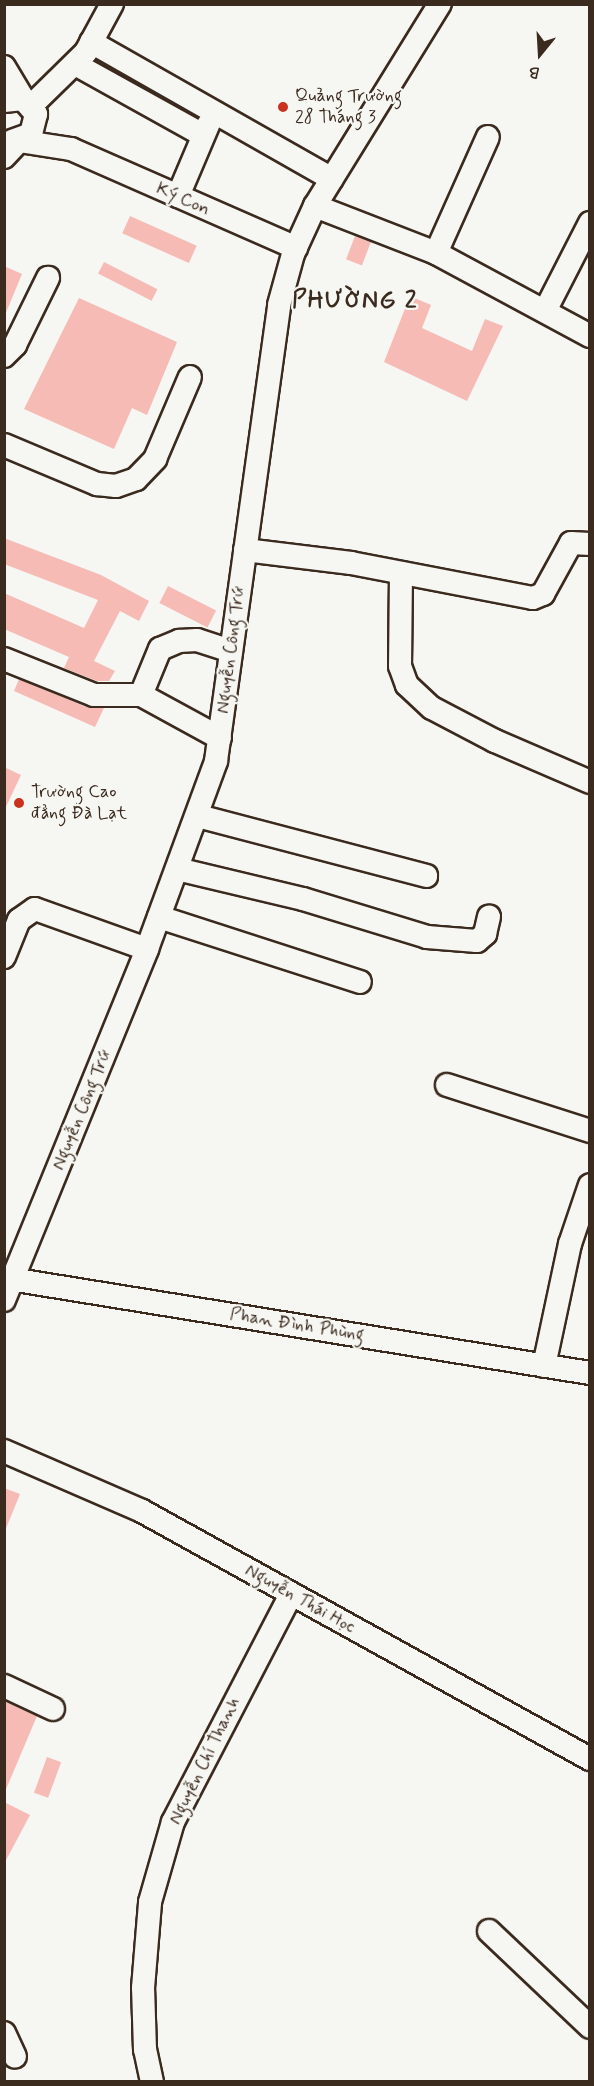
<!DOCTYPE html>
<meta charset="utf-8">
<style>
body{margin:0}
#map{position:relative;width:594px;height:2086px;overflow:hidden;background:#f6f6f2;font-family:Mynerve,sans-serif}
div>[style]{position:absolute}
.building>*{inset:0;background:#f7bbb5;transform-origin:0 0}
.roads{filter:drop-shadow(2px 0 #3b2a1e) drop-shadow(-2px 0 #3b2a1e) drop-shadow(0 2px #3b2a1e) drop-shadow(0 -2px #3b2a1e)}
.minor>*{height:22px;margin:-11px;padding:0 11px;transform-origin:11px;border-radius:11px;background:#f6f6f2}
.dots>*{width:16px;height:16px;translate:-50% -50%;box-sizing:border-box;border:3px solid #f6f6f2;border-radius:50%}
span{translate:-50% -50%;white-space:nowrap;text-align:center;line-height:1.15;-webkit-text-stroke:4.5px #f6f6f2;paint-order:stroke}
.poi-label{font-size:18px;color:#3b2a1e}
.left{translate:0 -50%;text-align:left}
.street-label{font-size:18px;color:#3b2a1e}
.district-label{font-size:24px;color:#3b2a1e;font-weight:700;letter-spacing:1.5px}
.frame{position:absolute;inset:0;border:6px solid #3b2a1e;pointer-events:none}
.north{position:absolute;left:510px;top:24px;width:60px;height:60px;-webkit-text-stroke:4px #f6f6f2;paint-order:stroke;rotate:198deg;font-size:16px;font-weight:700;line-height:24px;text-align:center;color:#3b2a1e}
.north::after{content:'';display:block;margin:auto;width:21px;height:27px;background:#3b2a1e;clip-path:polygon(50% 0,100% 100%,50% 72%,0 100%)}
</style>
<div id="map">
<div class="building">
<div style="left:130px;top:216px;width:73px;height:19px;rotate:24deg"></div>
<div style="left:355px;top:236px;width:17px;height:25px;rotate:21deg"></div>
<div style="left:104px;top:262px;width:60px;height:13px;rotate:27deg"></div>
<div style="clip-path:polygon(4px 266px,22px 274px,5px 315px,4px 315px)"></div>
<div style="clip-path:polygon(410px 296px,431px 305px,422px 328px,472px 351px,485px 319px,503px 326px,467px 401px,384px 362px)"></div>
<div style="clip-path:polygon(79px 298px,177px 342px,147px 415px,132px 408px,114px 449px,24px 409px)"></div>
<div style="clip-path:polygon(4px 538px,101px 575px,149px 601px,139px 621px,120px 611px,94px 661px,115px 671px,109px 681px,97px 681px,64px 668px,69px 657px,4px 629px,4px 593px,84px 628px,98px 600px,4px 564px)"></div>
<div style="left:168px;top:586px;width:54px;height:19px;rotate:27deg"></div>
<div style="clip-path:polygon(19px 679px,89px 708px,104px 708px,95px 727px,14px 691px)"></div>
<div style="clip-path:polygon(4px 767px,21px 775px,4px 811px)"></div>
<div style="clip-path:polygon(4px 1488px,20px 1494px,5px 1531px,4px 1531px)"></div>
<div style="clip-path:polygon(4px 1701px,37px 1716px,4px 1794px)"></div>
<div style="left:47px;top:1757px;width:15px;height:38px;rotate:20deg"></div>
<div style="clip-path:polygon(4px 1802px,30px 1815px,4px 1864px)"></div>
</div>
<div class="roads">
<div class="minor">
<div style="left:91px;top:42px;width:277px;rotate:29.6deg"></div>
<div style="left:75px;top:64px;width:146px;rotate:29deg"></div>
<div style="left:4px;top:67px;width:37px;rotate:59deg"></div>
<div style="left:4px;top:101px;width:19px;rotate:-6deg"></div>
<div style="left:23px;top:99px;width:20px;rotate:49deg"></div>
<div style="left:36px;top:114px;width:21px;rotate:104deg"></div>
<div style="left:31px;top:134px;width:20px;rotate:160deg"></div>
<div style="left:31px;top:106px;width:77px;rotate:-44.5deg"></div>
<div style="left:86px;top:52px;width:55px;rotate:-61.6deg"></div>
<div style="left:4px;top:157px;width:22px;rotate:-47deg"></div>
<div style="left:19px;top:141px;width:53px;rotate:8.7deg"></div>
<div style="left:71px;top:149px;width:246px;rotate:23.7deg"></div>
<div style="left:178px;top:196px;width:79px;rotate:-67deg"></div>
<div style="left:315px;top:206px;width:130px;rotate:21.2deg"></div>
<div style="left:436px;top:253px;width:175px;rotate:28.3deg"></div>
<div style="left:436px;top:253px;width:127px;rotate:-65.9deg"></div>
<div style="left:545px;top:311px;width:99px;rotate:-62.9deg"></div>
<div style="left:4px;top:356px;width:16px;rotate:-45deg"></div>
<div style="left:15px;top:345px;width:75px;rotate:-63.8deg"></div>
<div style="left:4px;top:445px;width:101px;rotate:22.8deg"></div>
<div style="left:97px;top:484px;width:19px;rotate:6deg"></div>
<div style="left:116px;top:486px;width:21px;rotate:-19deg"></div>
<div style="left:136px;top:479px;width:28px;rotate:-46deg"></div>
<div style="left:155px;top:459px;width:89px;rotate:-66.9deg"></div>
<div style="left:245px;top:550px;width:107px;rotate:7deg"></div>
<div style="left:351px;top:563px;width:185px;rotate:10.9deg"></div>
<div style="left:533px;top:598px;width:11px;rotate:-22deg"></div>
<div style="left:543px;top:594px;width:58px;rotate:-61.2deg"></div>
<div style="left:571px;top:543px;width:19px;rotate:3deg"></div>
<div style="left:401px;top:573px;width:93px;rotate:90.6deg"></div>
<div style="left:400px;top:666px;width:20px;rotate:70deg"></div>
<div style="left:407px;top:685px;width:34px;rotate:43deg"></div>
<div style="left:432px;top:708px;width:71px;rotate:27.6deg"></div>
<div style="left:495px;top:741px;width:103px;rotate:23.3deg"></div>
<div style="left:4px;top:659px;width:97px;rotate:21.8deg"></div>
<div style="left:94px;top:695px;width:47px"></div>
<div style="left:220px;top:738px;width:90px;rotate:-151.4deg"></div>
<div style="left:141px;top:695px;width:50px;rotate:-67.6deg"></div>
<div style="left:160px;top:649px;width:21px;rotate:-23deg"></div>
<div style="left:179px;top:641px;width:18px;rotate:-3deg"></div>
<div style="left:197px;top:640px;width:36px;rotate:18deg"></div>
<div style="left:198px;top:816px;width:236px;rotate:14.7deg"></div>
<div style="left:177px;top:869px;width:130px;rotate:13.4deg"></div>
<div style="left:303px;top:899px;width:130px;rotate:17deg"></div>
<div style="left:427px;top:937px;width:50px;rotate:4.6deg"></div>
<div style="left:477px;top:941px;width:11px;rotate:-41deg"></div>
<div style="left:485px;top:934px;width:18px;rotate:-77deg"></div>
<div style="left:159px;top:917px;width:211px;rotate:17.9deg"></div>
<div style="left:4px;top:957px;width:40px;rotate:-68deg"></div>
<div style="left:19px;top:920px;width:19px;rotate:-35deg"></div>
<div style="left:35px;top:909px;width:119px;rotate:19.7deg"></div>
<div style="left:447px;top:1085px;width:150px;rotate:17.8deg"></div>
<div style="left:4px;top:1278px;width:594px;rotate:9.21deg"></div>
<div style="left:4px;top:1300px;width:379px;rotate:-67.8deg"></div>
<div style="left:147px;top:949px;width:200px;rotate:-69.8deg"></div>
<div style="left:216px;top:761px;width:460px;rotate:-82.1deg"></div>
<div style="left:279px;top:305px;width:53px;rotate:-74.6deg"></div>
<div style="left:293px;top:254px;width:53px;rotate:-65.4deg"></div>
<div style="left:315px;top:206px;width:238px;rotate:-58.3deg"></div>
<div style="left:544px;top:1366px;width:125px;rotate:-78deg"></div>
<div style="left:570px;top:1244px;width:62px;rotate:-71.3deg"></div>
<div style="left:4px;top:1451px;width:150px;rotate:23.5deg"></div>
<div style="left:142px;top:1511px;width:512px;rotate:28.97deg"></div>
<div style="left:4px;top:1686px;width:54px;rotate:25.1deg"></div>
<div style="left:489px;top:1931px;width:139px;rotate:43.5deg"></div>
<div style="left:4px;top:2033px;width:26px;rotate:65deg"></div>
<div style="left:152px;top:2082px;width:33px;rotate:-102deg"></div>
<div style="left:145px;top:2050px;width:62px;rotate:-91.8deg"></div>
<div style="left:143px;top:1988px;width:86px;rotate:-85.3deg"></div>
<div style="left:150px;top:1902px;width:83px;rotate:-74deg"></div>
<div style="left:173px;top:1822px;width:257px;rotate:-62.6deg"></div>
</div>
</div>
<div class="dots">
<div style="left:283px;top:107px;background:#c8321e"></div>
<div style="left:19px;top:803px;background:#c8321e"></div>
</div>
<div class="poi-label">
<span class="left" style="left:295px;top:107px">Quảng Trường<br>28 Tháng 3</span>
<span class="left" style="left:31px;top:803px">Trường Cao<br>đẳng Đà Lạt</span>
</div>
<div class="street-label">
<span style="left:183px;top:199px;rotate:24deg">Ký Con</span>
<span style="left:231px;top:650px;rotate:-83deg">Nguyễn Công Trứ</span>
<span style="left:82px;top:1110px;rotate:-68deg">Nguyễn Công Trứ</span>
<span style="left:297px;top:1325px;rotate:9deg">Phan Đình Phùng</span>
<span style="left:300px;top:1599px;rotate:29deg">Nguyễn Thái Học</span>
<span style="left:205px;top:1761px;rotate:-64deg">Nguyễn Chí Thanh</span>
</div>
<div class="district-label">
<span style="left:355px;top:301px">PHƯỜNG 2</span>
</div>
<div class="frame"></div>
<div class="north">B</div>
</div>
